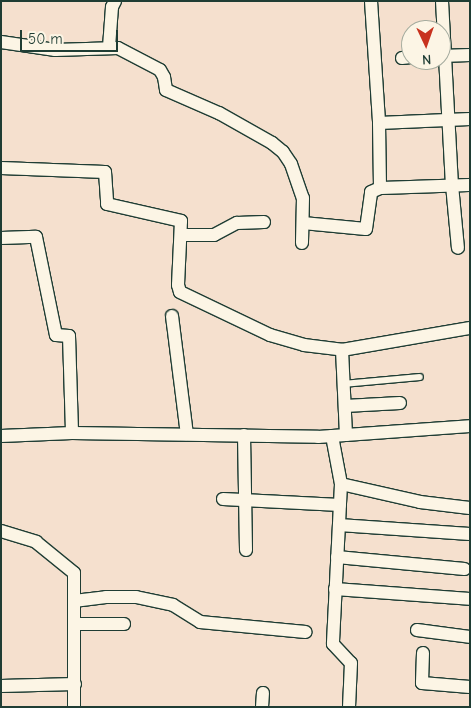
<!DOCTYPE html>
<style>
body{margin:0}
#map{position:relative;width:471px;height:708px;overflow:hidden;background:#f5e0ce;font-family:"Comic Neue",sans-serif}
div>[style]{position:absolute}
.roads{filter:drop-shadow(1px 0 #1f3d34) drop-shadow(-1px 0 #1f3d34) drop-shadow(0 1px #1f3d34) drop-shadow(0 -1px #1f3d34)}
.lane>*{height:6px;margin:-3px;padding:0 3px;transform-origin:3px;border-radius:3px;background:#fcf5e5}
.street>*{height:12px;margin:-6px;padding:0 6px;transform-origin:6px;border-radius:6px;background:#fcf5e5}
span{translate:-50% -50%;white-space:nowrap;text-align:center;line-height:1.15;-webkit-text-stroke:4px #fcf5e5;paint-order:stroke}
.frame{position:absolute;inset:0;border:2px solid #1f3d34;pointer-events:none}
.north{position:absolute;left:401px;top:20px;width:50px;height:50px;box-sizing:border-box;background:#fcf5e5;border:1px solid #a4ab9e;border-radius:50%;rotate:177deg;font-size:14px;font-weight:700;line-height:20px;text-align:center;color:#1f3d34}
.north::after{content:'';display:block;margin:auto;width:18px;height:22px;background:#c8321e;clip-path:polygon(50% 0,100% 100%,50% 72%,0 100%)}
.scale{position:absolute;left:20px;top:30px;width:98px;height:22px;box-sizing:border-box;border:2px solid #1f3d34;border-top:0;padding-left:6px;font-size:15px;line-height:18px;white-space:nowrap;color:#1f3d34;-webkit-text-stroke:4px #fcf5e5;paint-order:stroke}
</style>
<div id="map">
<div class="roads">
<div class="lane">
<div style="left:343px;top:384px;width:77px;rotate:-5.2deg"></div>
</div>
<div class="street">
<div style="left:371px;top:1px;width:122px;rotate:86.2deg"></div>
<div style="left:379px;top:123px;width:65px;rotate:89.1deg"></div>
<div style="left:380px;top:188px;width:90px;rotate:-1.9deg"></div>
<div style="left:442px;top:1px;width:184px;rotate:86.9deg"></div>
<div style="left:452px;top:185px;width:63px;rotate:84.6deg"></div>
<div style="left:1px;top:42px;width:55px;rotate:8.4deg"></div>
<div style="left:55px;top:50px;width:63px;rotate:-1.8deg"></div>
<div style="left:118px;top:48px;width:47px;rotate:27.6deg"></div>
<div style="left:160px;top:70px;width:8px;rotate:60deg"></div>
<div style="left:164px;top:77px;width:13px;rotate:81deg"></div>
<div style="left:166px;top:90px;width:58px;rotate:23.5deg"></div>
<div style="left:219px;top:113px;width:61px;rotate:29.5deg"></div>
<div style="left:272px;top:143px;width:14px;rotate:39deg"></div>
<div style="left:283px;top:152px;width:14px;rotate:56deg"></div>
<div style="left:291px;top:164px;width:36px;rotate:71deg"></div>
<div style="left:303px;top:198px;width:45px;rotate:91.3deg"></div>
<div style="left:109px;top:47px;width:40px;rotate:-85.7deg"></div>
<div style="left:112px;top:7px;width:7px;rotate:-63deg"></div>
<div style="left:441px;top:56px;width:29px;rotate:-2deg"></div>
<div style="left:402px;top:58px;width:9px;rotate:-6deg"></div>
<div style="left:379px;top:123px;width:91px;rotate:-2.5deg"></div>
<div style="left:1px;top:168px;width:104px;rotate:2.2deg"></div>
<div style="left:105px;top:172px;width:32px;rotate:86deg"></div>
<div style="left:107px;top:204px;width:76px;rotate:12.9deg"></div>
<div style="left:181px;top:221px;width:64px;rotate:92.7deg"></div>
<div style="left:178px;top:285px;width:7px;rotate:74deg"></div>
<div style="left:180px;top:292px;width:100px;rotate:25.5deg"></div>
<div style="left:270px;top:335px;width:35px;rotate:16deg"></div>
<div style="left:304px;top:345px;width:38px;rotate:7deg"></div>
<div style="left:342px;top:350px;width:130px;rotate:-9.8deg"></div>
<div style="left:303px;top:223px;width:63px;rotate:5.4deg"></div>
<div style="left:366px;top:229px;width:37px;rotate:-82deg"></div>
<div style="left:371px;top:192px;width:10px;rotate:-24deg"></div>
<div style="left:181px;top:235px;width:33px"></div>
<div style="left:214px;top:235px;width:26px;rotate:-28deg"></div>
<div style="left:237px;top:223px;width:27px;rotate:-2deg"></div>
<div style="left:1px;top:238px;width:35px;rotate:-2deg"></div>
<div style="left:36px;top:237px;width:100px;rotate:78.5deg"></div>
<div style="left:56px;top:335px;width:13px;rotate:4deg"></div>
<div style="left:69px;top:336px;width:97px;rotate:88.2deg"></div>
<div style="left:172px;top:316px;width:119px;rotate:82.8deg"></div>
<div style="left:342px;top:350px;width:85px;rotate:87.3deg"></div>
<div style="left:345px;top:406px;width:55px;rotate:-3.1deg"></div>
<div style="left:244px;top:435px;width:115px;rotate:89deg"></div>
<div style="left:1px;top:436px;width:71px;rotate:-2.4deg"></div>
<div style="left:72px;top:433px;width:246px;rotate:0.9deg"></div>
<div style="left:318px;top:437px;width:152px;rotate:-4.1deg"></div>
<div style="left:332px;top:436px;width:49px;rotate:79.4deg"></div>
<div style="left:341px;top:484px;width:160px;rotate:92.9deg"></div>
<div style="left:333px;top:644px;width:26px;rotate:47deg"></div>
<div style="left:351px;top:663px;width:44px;rotate:92.6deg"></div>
<div style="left:341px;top:484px;width:81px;rotate:12.8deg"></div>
<div style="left:420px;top:502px;width:50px;rotate:6.8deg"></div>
<div style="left:223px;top:499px;width:117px;rotate:2.9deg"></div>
<div style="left:339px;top:525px;width:131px;rotate:3.9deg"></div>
<div style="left:1px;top:531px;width:37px;rotate:17deg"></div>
<div style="left:36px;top:542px;width:49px;rotate:39.2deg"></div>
<div style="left:74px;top:573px;width:134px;rotate:90deg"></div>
<div style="left:337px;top:557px;width:128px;rotate:5.4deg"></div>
<div style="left:335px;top:589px;width:135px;rotate:4.2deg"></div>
<div style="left:74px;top:601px;width:32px;rotate:-7deg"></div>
<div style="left:106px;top:597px;width:30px"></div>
<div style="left:136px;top:597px;width:38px;rotate:12deg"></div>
<div style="left:173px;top:605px;width:32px;rotate:32deg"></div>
<div style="left:200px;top:622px;width:106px;rotate:5.4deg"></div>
<div style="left:74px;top:624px;width:50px"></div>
<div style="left:417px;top:630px;width:53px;rotate:7.5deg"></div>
<div style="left:423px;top:653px;width:30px;rotate:92deg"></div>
<div style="left:422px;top:683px;width:48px;rotate:4.8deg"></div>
<div style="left:1px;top:686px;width:74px;rotate:-1.5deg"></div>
<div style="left:262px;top:707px;width:14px;rotate:-86deg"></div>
</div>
</div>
<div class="frame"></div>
<div class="north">N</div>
<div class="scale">50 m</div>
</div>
